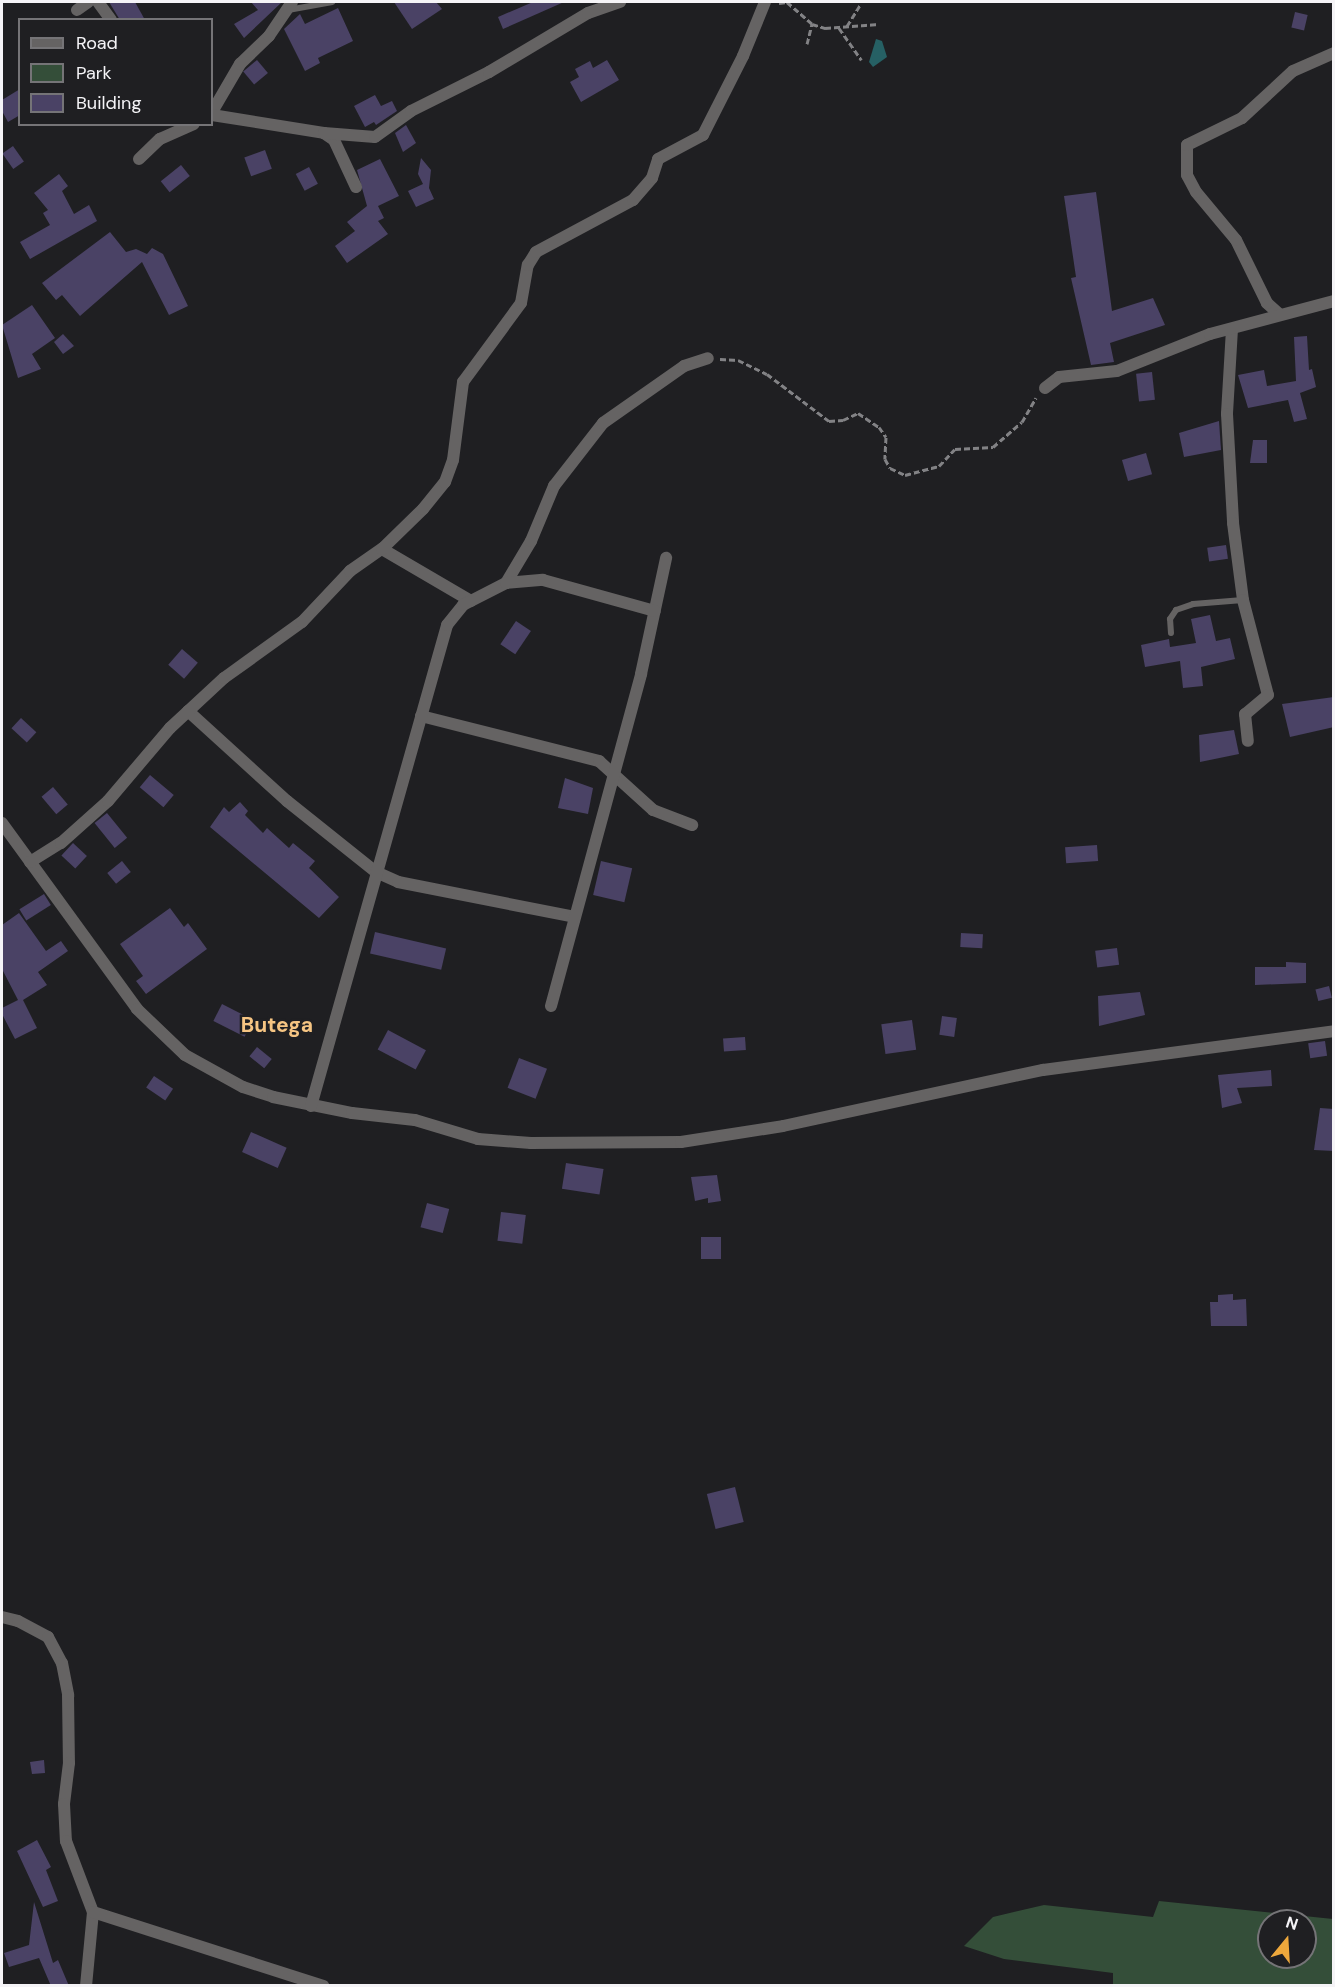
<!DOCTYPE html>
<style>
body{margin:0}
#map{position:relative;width:1335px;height:1987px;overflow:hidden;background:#1f1f22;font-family:"DM Sans",sans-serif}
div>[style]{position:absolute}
.green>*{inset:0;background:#344e39}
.water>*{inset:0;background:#266064}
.building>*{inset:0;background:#4a4265;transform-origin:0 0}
.path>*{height:3px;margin-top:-1.5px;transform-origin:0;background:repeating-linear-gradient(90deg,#828285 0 6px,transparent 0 9px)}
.lane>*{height:6px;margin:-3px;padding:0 3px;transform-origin:3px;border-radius:3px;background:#656363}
.street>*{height:12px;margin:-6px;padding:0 6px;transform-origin:6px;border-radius:6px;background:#656363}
span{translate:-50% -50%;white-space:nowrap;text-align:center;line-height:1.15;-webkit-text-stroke:5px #1f1f22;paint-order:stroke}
.quarter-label{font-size:21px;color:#f6c583;font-weight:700}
.frame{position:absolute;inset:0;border:3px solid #f5f4f7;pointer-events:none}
.legend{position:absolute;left:18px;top:18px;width:195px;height:108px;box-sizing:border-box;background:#1f1f22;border:2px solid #757477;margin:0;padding:8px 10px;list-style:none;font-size:18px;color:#f5f4f7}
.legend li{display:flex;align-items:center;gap:12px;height:30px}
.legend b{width:30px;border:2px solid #757477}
.north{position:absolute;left:1257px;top:1909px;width:60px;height:60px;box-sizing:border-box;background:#1f1f22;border:2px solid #757477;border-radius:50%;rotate:18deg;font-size:16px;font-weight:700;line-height:24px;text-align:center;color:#f5f4f7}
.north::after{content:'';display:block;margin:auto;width:21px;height:27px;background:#eea83c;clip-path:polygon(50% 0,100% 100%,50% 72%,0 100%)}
</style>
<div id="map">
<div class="green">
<div style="clip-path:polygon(evenodd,1159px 1901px,1333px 1919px,1333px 1985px,1113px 1985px,1113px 1973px,1004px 1959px,964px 1946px,993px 1917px,1044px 1905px,1153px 1917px,1159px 1901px,1269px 1921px,1305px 1921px,1305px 1957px,1269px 1957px,1269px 1921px)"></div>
</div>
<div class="water">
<div style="clip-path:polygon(876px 39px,882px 41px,887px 57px,873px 67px,869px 62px)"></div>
</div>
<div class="building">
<div style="clip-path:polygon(109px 2px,135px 2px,145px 20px,120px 20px)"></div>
<div style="clip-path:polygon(251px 2px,282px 2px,244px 38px,234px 24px,258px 10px)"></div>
<div style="clip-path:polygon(394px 2px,436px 2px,442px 9px,412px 29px)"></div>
<div style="clip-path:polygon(533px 2px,564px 2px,503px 29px,498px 17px)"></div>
<div style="clip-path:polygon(338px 8px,353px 41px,318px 58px,320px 63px,305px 71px,284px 29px,300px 14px,305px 24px)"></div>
<div style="left:1295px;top:12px;width:13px;height:16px;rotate:13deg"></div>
<div style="left:257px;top:60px;width:17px;height:18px;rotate:50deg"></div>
<div style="clip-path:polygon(607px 60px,619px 80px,581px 102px,570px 82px,579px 77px,575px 69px,590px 61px,593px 68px)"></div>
<div style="clip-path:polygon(20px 89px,20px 115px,8px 122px,2px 111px,2px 100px)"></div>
<div style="clip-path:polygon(375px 95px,381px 106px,392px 101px,397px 111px,376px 125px,374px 122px,365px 127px,354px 106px)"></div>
<div style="clip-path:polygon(406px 125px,416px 143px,403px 152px,395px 133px)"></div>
<div style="left:13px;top:146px;width:19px;height:13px;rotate:55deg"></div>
<div style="left:265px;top:150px;width:20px;height:22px;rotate:70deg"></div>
<div style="clip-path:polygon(421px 158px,431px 170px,429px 188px,434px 199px,416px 207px,408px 191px,423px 184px,418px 174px)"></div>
<div style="clip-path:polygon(380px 159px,399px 196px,378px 206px,384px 218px,378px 221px,388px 234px,347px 263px,335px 246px,355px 231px,347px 222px,367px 206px,357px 170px)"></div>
<div style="left:181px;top:165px;width:14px;height:26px;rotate:51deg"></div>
<div style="left:309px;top:167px;width:19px;height:15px;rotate:62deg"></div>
<div style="clip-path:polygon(59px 174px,68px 186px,62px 191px,74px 214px,89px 205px,97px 221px,30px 259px,20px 242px,50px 225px,43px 213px,48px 210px,34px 193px)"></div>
<div style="clip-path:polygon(1096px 192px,1112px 311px,1153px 298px,1165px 325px,1110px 343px,1114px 362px,1091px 365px,1071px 278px,1076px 277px,1064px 196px)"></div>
<div style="clip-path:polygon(110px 232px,126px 252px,136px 249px,147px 254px,152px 248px,163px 254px,188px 306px,169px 315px,142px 262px,80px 316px,62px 295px,56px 300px,42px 283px)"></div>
<div style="clip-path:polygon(32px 305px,55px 338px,32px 354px,41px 369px,18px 378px,2px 325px)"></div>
<div style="clip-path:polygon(63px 334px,74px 346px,63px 354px,54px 342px)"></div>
<div style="clip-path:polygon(1307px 336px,1309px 370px,1312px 369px,1316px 387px,1300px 393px,1307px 419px,1294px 422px,1288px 400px,1248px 408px,1238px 375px,1264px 370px,1267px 386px,1296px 381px,1294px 337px)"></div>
<div style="left:1152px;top:372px;width:28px;height:16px;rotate:84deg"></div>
<div style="clip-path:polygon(1219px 421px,1221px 450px,1184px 457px,1179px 433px)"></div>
<div style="clip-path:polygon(1253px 440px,1267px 440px,1267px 463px,1250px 463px)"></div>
<div style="left:1146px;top:453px;width:22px;height:25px;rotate:74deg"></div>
<div style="left:1226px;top:545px;width:14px;height:19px;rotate:82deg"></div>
<div style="clip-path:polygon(1210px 615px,1216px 641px,1230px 638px,1235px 659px,1201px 667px,1203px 686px,1183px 688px,1180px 661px,1145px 667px,1141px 645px,1169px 639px,1170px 647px,1196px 643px,1191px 619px)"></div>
<div style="left:516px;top:621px;width:18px;height:28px;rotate:34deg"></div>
<div style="left:182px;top:649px;width:21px;height:21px;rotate:41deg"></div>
<div style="clip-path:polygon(1334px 697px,1334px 727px,1290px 737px,1282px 704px)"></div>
<div style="left:21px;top:718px;width:21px;height:14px;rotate:43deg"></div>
<div style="clip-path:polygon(1234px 730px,1239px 754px,1200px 762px,1199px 735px)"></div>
<div style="left:150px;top:775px;width:31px;height:16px;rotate:40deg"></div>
<div style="clip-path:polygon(565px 778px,593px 788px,588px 814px,558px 808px)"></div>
<div style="left:53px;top:787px;width:23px;height:15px;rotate:50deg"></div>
<div style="clip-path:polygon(240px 802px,248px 811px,245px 815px,263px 833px,267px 828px,289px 848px,293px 843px,315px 861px,309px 868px,339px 897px,319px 918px,210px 827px,224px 807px,229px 812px)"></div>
<div style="left:107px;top:813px;width:32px;height:16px;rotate:51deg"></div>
<div style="left:73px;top:843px;width:19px;height:17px;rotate:43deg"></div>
<div style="left:1097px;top:845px;width:16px;height:32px;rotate:86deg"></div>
<div style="left:122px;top:861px;width:14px;height:19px;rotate:51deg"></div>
<div style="left:601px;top:861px;width:32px;height:35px;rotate:13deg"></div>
<div style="left:44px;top:894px;width:13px;height:29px;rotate:58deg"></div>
<div style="clip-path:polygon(170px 908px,184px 927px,188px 923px,207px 949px,146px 994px,136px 981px,143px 976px,120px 944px)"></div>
<div style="clip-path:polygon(19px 913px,46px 951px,61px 941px,68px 951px,38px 972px,47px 985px,23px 1000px,37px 1028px,15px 1039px,2px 1014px,2px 1008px,18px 1000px,2px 969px,2px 925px)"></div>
<div style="left:375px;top:932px;width:73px;height:22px;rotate:13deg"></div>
<div style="left:961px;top:933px;width:22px;height:14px;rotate:3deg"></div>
<div style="left:1117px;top:948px;width:17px;height:22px;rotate:83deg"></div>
<div style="clip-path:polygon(1286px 962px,1306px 963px,1306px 983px,1255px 985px,1255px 967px,1286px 967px)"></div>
<div style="left:1329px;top:986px;width:12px;height:14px;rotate:76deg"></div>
<div style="clip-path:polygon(1140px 992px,1145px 1015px,1099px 1026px,1098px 996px)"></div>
<div style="left:222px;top:1004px;width:35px;height:19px;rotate:27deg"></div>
<div style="left:942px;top:1016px;width:15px;height:19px;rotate:8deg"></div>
<div style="left:912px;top:1020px;width:30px;height:31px;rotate:82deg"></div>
<div style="left:388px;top:1030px;width:43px;height:22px;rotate:28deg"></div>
<div style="left:745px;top:1037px;width:13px;height:22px;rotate:86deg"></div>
<div style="left:1325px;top:1041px;width:15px;height:17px;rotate:82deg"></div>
<div style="left:257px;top:1047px;width:19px;height:12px;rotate:39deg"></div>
<div style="left:519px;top:1058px;width:30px;height:32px;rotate:21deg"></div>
<div style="clip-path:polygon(1271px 1070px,1272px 1086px,1237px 1088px,1242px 1103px,1222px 1108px,1218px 1075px)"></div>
<div style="left:154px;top:1076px;width:23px;height:14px;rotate:34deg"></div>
<div style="clip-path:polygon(1320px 1108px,1334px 1109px,1334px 1151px,1314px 1150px)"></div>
<div style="left:251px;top:1132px;width:39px;height:22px;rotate:24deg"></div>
<div style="left:566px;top:1163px;width:38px;height:26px;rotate:9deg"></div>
<div style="clip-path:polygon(717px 1175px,721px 1201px,708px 1203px,708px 1198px,695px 1201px,691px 1177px)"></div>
<div style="left:427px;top:1203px;width:23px;height:25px;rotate:15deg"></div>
<div style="left:501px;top:1212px;width:25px;height:29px;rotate:7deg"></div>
<div style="left:701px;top:1237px;width:20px;height:22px"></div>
<div style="clip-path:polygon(1233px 1294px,1233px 1300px,1246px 1299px,1247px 1326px,1211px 1326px,1210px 1302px,1218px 1302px,1218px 1295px)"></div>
<div style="left:735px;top:1487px;width:36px;height:29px;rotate:76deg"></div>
<div style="clip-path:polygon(44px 1760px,45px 1773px,32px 1774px,30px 1762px)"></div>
<div style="clip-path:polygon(37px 1840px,51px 1867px,46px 1870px,58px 1901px,43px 1907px,17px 1851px)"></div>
<div style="clip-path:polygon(34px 1902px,53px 1963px,58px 1960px,69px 1986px,51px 1986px,39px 1958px,9px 1967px,4px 1953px,29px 1945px)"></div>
</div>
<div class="path">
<div style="left:779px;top:3px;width:8px;rotate:-7deg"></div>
<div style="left:787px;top:2px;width:33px;rotate:41deg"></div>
<div style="left:812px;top:24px;width:14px;rotate:17deg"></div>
<div style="left:825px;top:28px;width:54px;rotate:-4.2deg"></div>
<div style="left:847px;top:26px;width:25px;rotate:-58deg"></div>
<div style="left:839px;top:28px;width:39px;rotate:55deg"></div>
<div style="left:807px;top:44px;width:21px;rotate:-76deg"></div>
<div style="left:720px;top:359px;width:18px;rotate:3deg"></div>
<div style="left:738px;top:360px;width:32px;rotate:26deg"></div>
<div style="left:767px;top:374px;width:78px;rotate:37.2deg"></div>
<div style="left:829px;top:421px;width:14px;rotate:-4deg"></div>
<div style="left:843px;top:420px;width:17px;rotate:-25deg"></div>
<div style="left:858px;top:413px;width:25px;rotate:34deg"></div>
<div style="left:879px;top:427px;width:12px;rotate:55deg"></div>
<div style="left:886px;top:437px;width:22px;rotate:93deg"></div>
<div style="left:885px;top:459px;width:10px;rotate:61deg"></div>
<div style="left:890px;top:468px;width:17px;rotate:25deg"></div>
<div style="left:905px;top:475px;width:35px;rotate:-15deg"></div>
<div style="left:939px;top:466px;width:23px;rotate:-47deg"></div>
<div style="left:955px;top:449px;width:38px;rotate:-3deg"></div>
<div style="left:993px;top:447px;width:38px;rotate:-41deg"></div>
<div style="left:1022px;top:422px;width:28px;rotate:-60deg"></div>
</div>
<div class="lane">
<div style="left:288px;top:10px;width:45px;rotate:-10.3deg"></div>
<div style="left:1171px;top:633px;width:14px;rotate:-94deg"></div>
<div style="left:1170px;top:619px;width:11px;rotate:-56deg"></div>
<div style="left:1176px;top:610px;width:18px;rotate:-19deg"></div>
<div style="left:1193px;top:604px;width:50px;rotate:-4.6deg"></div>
</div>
<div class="street">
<div style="left:98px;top:2px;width:22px;rotate:54deg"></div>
<div style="left:77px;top:10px;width:14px;rotate:-36deg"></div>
<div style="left:212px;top:112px;width:56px;rotate:-59.7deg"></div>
<div style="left:240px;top:64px;width:40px;rotate:-44deg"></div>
<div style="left:269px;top:36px;width:41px;rotate:-55.9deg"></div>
<div style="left:212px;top:115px;width:113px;rotate:9.1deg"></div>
<div style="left:324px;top:133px;width:12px;rotate:35deg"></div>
<div style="left:334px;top:140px;width:52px;rotate:64.9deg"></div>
<div style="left:324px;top:133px;width:51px;rotate:4.5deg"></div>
<div style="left:375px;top:137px;width:44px;rotate:-35.8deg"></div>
<div style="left:411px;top:111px;width:87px;rotate:-26.6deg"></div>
<div style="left:489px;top:72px;width:115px;rotate:-30.8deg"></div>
<div style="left:588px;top:13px;width:34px;rotate:-19deg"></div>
<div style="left:139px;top:159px;width:29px;rotate:-44deg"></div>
<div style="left:160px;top:139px;width:37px;rotate:-24deg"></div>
<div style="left:1278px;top:313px;width:15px;rotate:-138deg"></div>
<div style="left:1267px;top:303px;width:70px;rotate:-116.2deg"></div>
<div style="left:1236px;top:240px;width:62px;rotate:-129.8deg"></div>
<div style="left:1196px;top:192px;width:19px;rotate:-118deg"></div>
<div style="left:1187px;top:175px;width:30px;rotate:-90deg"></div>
<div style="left:1187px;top:145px;width:61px;rotate:-26.1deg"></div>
<div style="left:1242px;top:118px;width:69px;rotate:-42.7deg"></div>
<div style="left:1293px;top:71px;width:45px;rotate:-23.7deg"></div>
<div style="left:1232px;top:329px;width:85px;rotate:93.4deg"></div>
<div style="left:1227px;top:414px;width:109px;rotate:86.8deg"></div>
<div style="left:1233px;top:523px;width:78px;rotate:82.6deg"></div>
<div style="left:1243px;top:600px;width:98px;rotate:75.3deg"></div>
<div style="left:1268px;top:695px;width:30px;rotate:140deg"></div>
<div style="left:1245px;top:714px;width:27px;rotate:84deg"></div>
<div style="left:1045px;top:388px;width:18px;rotate:-38deg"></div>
<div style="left:1059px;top:377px;width:58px;rotate:-5.9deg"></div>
<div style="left:1117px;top:371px;width:100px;rotate:-21.7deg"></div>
<div style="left:1210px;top:334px;width:128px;rotate:-14.9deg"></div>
<div style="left:382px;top:549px;width:103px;rotate:30.3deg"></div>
<div style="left:506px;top:583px;width:49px;rotate:-59.2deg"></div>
<div style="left:531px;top:541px;width:60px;rotate:-67.3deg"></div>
<div style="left:554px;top:486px;width:80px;rotate:-52.1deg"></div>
<div style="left:603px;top:423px;width:99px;rotate:-35.1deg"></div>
<div style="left:684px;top:366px;width:25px;rotate:-18deg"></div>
<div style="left:188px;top:711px;width:134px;rotate:42.3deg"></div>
<div style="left:287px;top:801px;width:114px;rotate:38.6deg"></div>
<div style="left:376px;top:872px;width:24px;rotate:24deg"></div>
<div style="left:398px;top:882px;width:180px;rotate:11.2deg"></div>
<div style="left:421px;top:716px;width:184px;rotate:14.2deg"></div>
<div style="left:599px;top:761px;width:73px;rotate:42.2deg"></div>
<div style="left:653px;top:810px;width:42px;rotate:21deg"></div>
<div style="left:2px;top:823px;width:230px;rotate:54deg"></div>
<div style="left:137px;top:1009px;width:66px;rotate:43.8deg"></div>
<div style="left:185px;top:1055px;width:66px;rotate:28.9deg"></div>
<div style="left:243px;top:1087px;width:32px;rotate:18deg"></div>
<div style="left:273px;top:1097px;width:81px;rotate:11.4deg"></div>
<div style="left:352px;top:1113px;width:63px;rotate:6.3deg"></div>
<div style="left:415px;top:1120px;width:66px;rotate:16.8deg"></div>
<div style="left:478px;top:1139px;width:53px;rotate:4.3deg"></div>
<div style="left:531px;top:1143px;width:150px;rotate:-0.4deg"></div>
<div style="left:681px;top:1142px;width:103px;rotate:-8.9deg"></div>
<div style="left:783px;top:1126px;width:266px;rotate:-12.2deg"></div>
<div style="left:1043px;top:1070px;width:294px;rotate:-7.6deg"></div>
<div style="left:30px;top:862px;width:36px;rotate:-32deg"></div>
<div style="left:61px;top:843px;width:63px;rotate:-41.8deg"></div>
<div style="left:108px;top:801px;width:96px;rotate:-49.7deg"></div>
<div style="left:170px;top:728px;width:74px;rotate:-42.8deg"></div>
<div style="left:224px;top:678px;width:96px;rotate:-35.7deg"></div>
<div style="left:302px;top:622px;width:70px;rotate:-46.7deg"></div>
<div style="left:350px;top:571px;width:39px;rotate:-35deg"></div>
<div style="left:382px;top:549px;width:57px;rotate:-44.3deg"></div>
<div style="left:423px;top:509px;width:35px;rotate:-51deg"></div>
<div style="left:445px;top:482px;width:23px;rotate:-70deg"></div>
<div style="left:453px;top:460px;width:79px;rotate:-82.7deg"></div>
<div style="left:463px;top:382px;width:98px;rotate:-53.7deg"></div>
<div style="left:521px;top:303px;width:39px;rotate:-80deg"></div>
<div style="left:528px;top:265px;width:15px;rotate:-58deg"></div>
<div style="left:536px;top:252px;width:110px;rotate:-28.2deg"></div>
<div style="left:633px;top:200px;width:29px;rotate:-49deg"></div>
<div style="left:652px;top:178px;width:20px;rotate:-72deg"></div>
<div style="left:658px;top:159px;width:51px;rotate:-28.1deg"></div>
<div style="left:703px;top:135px;width:89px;rotate:-63.1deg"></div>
<div style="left:743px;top:56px;width:58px;rotate:-67.8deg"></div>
<div style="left:551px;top:1006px;width:344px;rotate:-74.8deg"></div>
<div style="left:641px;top:674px;width:119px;rotate:-77.8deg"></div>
<div style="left:311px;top:1106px;width:500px;rotate:-74.2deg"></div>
<div style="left:447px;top:625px;width:26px;rotate:-51deg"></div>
<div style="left:463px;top:605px;width:48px;rotate:-27.1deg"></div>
<div style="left:506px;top:583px;width:37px;rotate:-5deg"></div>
<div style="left:543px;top:580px;width:116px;rotate:15.5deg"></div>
<div style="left:2px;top:1617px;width:16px;rotate:14deg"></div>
<div style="left:18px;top:1621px;width:34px;rotate:28deg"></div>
<div style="left:48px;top:1637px;width:30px;rotate:62deg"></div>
<div style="left:62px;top:1663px;width:33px;rotate:79deg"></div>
<div style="left:68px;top:1695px;width:68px;rotate:89.2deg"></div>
<div style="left:69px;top:1763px;width:41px;rotate:97deg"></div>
<div style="left:64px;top:1804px;width:37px;rotate:87deg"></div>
<div style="left:66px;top:1841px;width:76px;rotate:69.2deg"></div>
<div style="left:93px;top:1912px;width:74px;rotate:95.4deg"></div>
<div style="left:93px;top:1912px;width:242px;rotate:17.8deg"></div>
</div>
<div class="quarter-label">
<span style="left:277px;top:1025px">Butega</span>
</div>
<div class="frame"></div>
<ul class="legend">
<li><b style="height:8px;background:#656363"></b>Road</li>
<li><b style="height:16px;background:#344e39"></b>Park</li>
<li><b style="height:16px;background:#4a4265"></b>Building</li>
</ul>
<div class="north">N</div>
</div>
